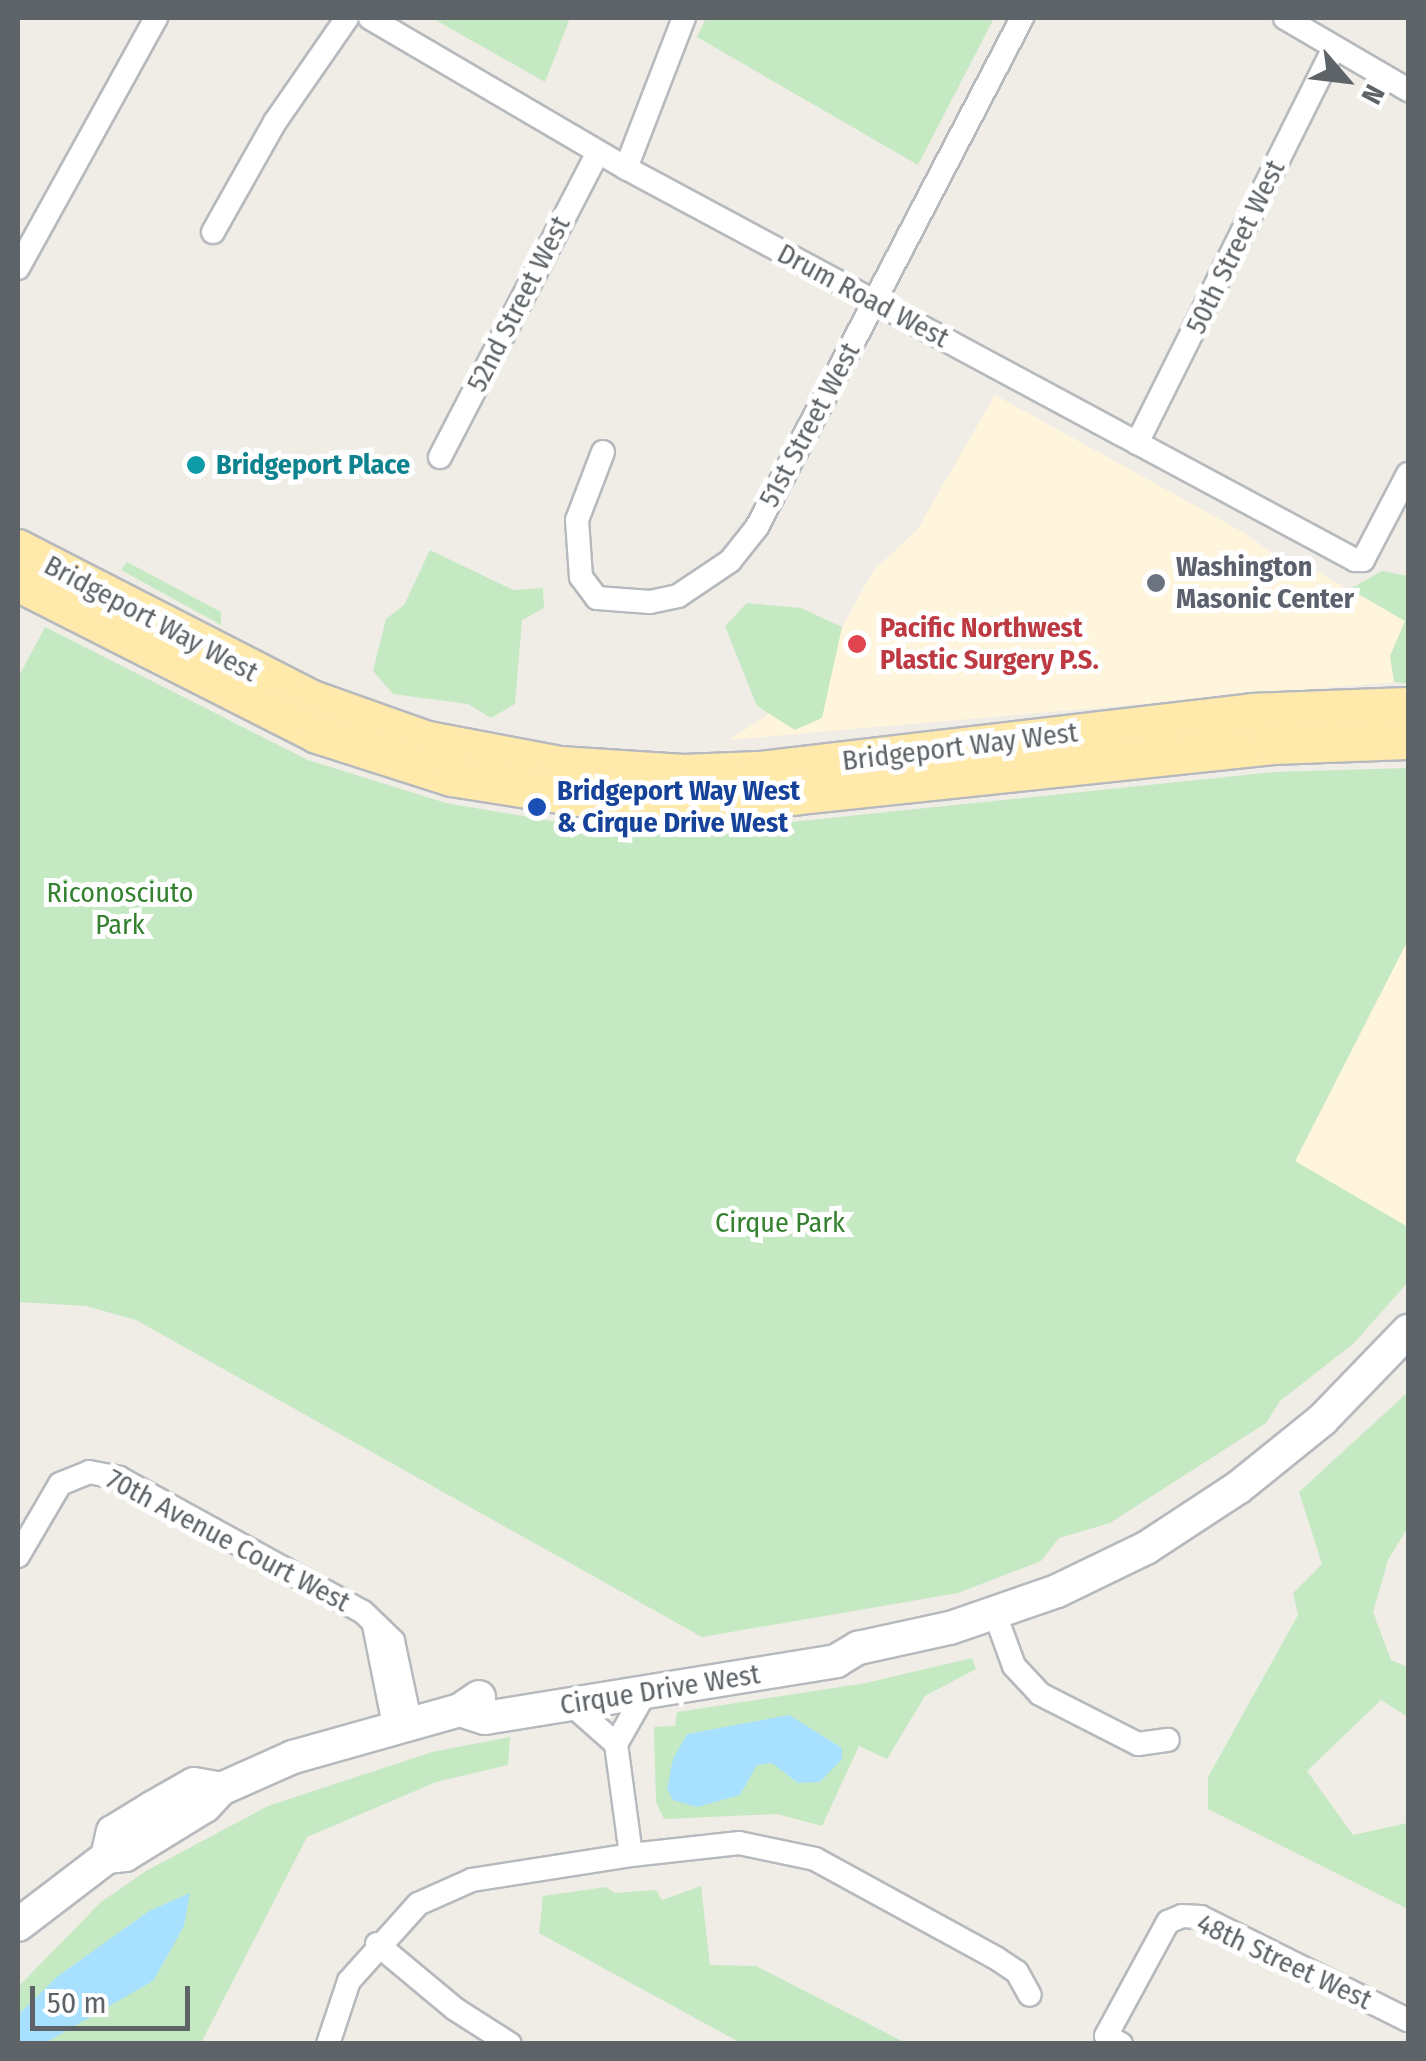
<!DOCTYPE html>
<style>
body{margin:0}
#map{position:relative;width:1426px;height:2061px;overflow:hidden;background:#f0ede6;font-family:"Fira Sans Condensed",sans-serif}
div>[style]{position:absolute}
.commercial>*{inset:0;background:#fff4dc}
.green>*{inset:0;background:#c5e9c2}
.water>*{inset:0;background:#a7e1ff}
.roads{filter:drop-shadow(2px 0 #b6b9bd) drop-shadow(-2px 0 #b6b9bd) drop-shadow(0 2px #b6b9bd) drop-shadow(0 -2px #b6b9bd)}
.minor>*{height:22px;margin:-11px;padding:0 11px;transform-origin:11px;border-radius:11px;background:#fff}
.secondary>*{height:32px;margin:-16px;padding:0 16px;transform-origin:16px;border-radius:16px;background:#fff}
.primary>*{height:38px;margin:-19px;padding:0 19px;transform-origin:19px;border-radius:19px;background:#ffeaac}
.dots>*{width:28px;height:28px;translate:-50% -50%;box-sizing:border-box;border:5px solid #fff;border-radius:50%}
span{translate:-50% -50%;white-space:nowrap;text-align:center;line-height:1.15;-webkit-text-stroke:10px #fff;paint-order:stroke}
.street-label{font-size:28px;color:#5d6367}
.culture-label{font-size:28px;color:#0d838f;font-weight:700}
.left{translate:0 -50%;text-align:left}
.worship-label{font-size:28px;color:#5b616d;font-weight:700}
.health-label{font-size:28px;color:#be3a42;font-weight:700}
.transit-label{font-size:28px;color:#164399;font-weight:700}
.park-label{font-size:28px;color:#348230}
.frame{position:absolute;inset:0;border:20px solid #5d6367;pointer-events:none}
.north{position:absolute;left:1296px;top:30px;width:100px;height:100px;-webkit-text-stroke:8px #fff;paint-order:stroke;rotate:118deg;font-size:28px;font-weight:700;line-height:40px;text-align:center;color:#5d6367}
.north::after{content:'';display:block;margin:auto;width:35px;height:45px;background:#5d6367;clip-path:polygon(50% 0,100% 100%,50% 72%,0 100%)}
.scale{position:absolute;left:30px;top:1986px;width:160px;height:45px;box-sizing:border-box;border:5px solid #5d6367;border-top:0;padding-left:12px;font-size:30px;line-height:35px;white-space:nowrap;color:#5d6367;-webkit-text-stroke:8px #fff;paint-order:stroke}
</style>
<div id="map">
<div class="commercial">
<div style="clip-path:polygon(995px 395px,1241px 531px,1294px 568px,1309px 567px,1405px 621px,1390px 656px,1394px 682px,729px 740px,772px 712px,824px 660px,873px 571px,917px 530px)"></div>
<div style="clip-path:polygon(1408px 940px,1408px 1227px,1295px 1162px)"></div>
</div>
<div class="green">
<div style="clip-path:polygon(432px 18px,570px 18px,545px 82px)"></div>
<div style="clip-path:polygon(706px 18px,994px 18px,918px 165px,697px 37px)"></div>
<div style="clip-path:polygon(430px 550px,513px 590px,543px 588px,544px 608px,522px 620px,515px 704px,491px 718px,468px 704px,393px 694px,373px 671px,386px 619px,404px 605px)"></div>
<div style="clip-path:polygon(127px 562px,221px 612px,221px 625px,121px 570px)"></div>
<div style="clip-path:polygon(1382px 571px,1408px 576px,1408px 684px,1394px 682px,1390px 656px,1405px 621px,1350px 589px)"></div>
<div style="clip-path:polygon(747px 603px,801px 608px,842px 627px,822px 718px,795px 730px,757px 706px,725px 626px)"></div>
<div style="clip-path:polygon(45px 627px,308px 760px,446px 803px,569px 824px,724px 829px,1274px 772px,1408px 768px,1408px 940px,1295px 1161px,1408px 1227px,1408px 1282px,1354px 1343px,1280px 1401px,1266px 1423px,1110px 1523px,1059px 1538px,1041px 1561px,958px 1593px,702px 1637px,136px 1320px,86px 1306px,18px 1302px,18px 678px)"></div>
<div style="clip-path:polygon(1408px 1392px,1408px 1527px,1388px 1560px,1373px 1612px,1391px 1660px,1408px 1667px,1408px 1717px,1381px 1700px,1307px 1771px,1353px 1835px,1408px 1823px,1408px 1909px,1208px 1809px,1208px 1777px,1298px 1615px,1293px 1593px,1322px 1564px,1299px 1492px)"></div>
<div style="clip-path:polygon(972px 1658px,976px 1669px,925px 1696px,887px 1759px,859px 1746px,822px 1826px,777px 1814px,664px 1819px,656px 1802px,654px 1727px,675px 1726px,677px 1712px,866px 1683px)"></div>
<div style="clip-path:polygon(510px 1737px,508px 1765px,436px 1782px,307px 1837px,201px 2043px,18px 2044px,18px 1987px,101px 1902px,146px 1871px,268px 1806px,432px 1752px)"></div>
<div style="clip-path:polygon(701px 1886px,710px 1965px,756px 1966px,906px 2043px,741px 2043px,539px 1933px,543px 1896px,606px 1887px,615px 1893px,656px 1890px,662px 1900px)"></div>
</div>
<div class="water">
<div style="clip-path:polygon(789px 1715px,842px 1748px,842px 1759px,820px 1782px,798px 1783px,772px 1763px,757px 1765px,740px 1795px,697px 1807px,673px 1800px,667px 1789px,673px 1759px,687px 1734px)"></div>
<div style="clip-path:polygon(190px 1893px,184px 1926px,153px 1981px,45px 2043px,18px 2043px,18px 2015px,58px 1976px,149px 1911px)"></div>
</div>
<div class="roads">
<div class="minor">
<div style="left:370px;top:18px;width:297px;rotate:30.4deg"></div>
<div style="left:626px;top:168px;width:828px;rotate:28.27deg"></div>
<div style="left:1355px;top:560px;width:8px"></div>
<div style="left:1363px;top:560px;width:97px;rotate:-62.4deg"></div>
<div style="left:1285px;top:18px;width:143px;rotate:30.3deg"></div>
<div style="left:626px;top:168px;width:161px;rotate:-68.9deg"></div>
<div style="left:213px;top:232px;width:126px;rotate:-60.6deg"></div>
<div style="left:275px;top:122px;width:126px;rotate:-55.3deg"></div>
<div style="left:18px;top:268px;width:286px;rotate:-61.1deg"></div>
<div style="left:1137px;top:443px;width:439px;rotate:-63.5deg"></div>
<div style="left:603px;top:452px;width:73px;rotate:110.9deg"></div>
<div style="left:577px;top:520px;width:57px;rotate:86deg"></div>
<div style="left:581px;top:577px;width:26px;rotate:53deg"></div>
<div style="left:597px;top:598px;width:53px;rotate:4.3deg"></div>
<div style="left:650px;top:602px;width:29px;rotate:-12deg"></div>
<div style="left:678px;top:596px;width:63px;rotate:-33.9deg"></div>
<div style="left:730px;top:561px;width:43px;rotate:-51.5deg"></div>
<div style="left:757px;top:527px;width:574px;rotate:-62.5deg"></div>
<div style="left:440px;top:457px;width:343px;rotate:-62.6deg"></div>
<div style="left:18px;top:1556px;width:83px;rotate:-59.7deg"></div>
<div style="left:60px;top:1484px;width:31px;rotate:-22deg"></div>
<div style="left:89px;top:1472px;width:31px;rotate:11deg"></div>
<div style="left:119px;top:1478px;width:278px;rotate:28.8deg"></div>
<div style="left:363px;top:1612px;width:42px;rotate:44deg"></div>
<div style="left:393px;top:1641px;width:82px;rotate:78deg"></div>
<div style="left:995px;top:1614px;width:55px;rotate:69.9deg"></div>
<div style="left:1014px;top:1666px;width:38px;rotate:47deg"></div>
<div style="left:1040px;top:1694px;width:110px;rotate:27deg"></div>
<div style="left:1138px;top:1744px;width:30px;rotate:-8deg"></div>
<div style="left:374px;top:1625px;width:102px;rotate:78.7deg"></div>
<div style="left:645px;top:1693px;width:59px;rotate:119.6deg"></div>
<div style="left:616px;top:1744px;width:112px;rotate:82.3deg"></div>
<div style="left:631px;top:1855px;width:109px;rotate:-6.3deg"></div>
<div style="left:739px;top:1843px;width:78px;rotate:11.9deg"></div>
<div style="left:815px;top:1859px;width:206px;rotate:28.7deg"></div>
<div style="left:996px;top:1958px;width:25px;rotate:34deg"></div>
<div style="left:1017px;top:1972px;width:26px;rotate:61deg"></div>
<div style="left:571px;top:1704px;width:60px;rotate:41.6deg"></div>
<div style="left:377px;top:1944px;width:102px;rotate:39.8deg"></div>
<div style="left:455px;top:2009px;width:65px;rotate:32.5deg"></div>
<div style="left:328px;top:2044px;width:66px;rotate:-71.6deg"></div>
<div style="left:349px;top:1981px;width:103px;rotate:-48.1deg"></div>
<div style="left:418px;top:1904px;width:59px;rotate:-24deg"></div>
<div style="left:472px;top:1880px;width:161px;rotate:-8.9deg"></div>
<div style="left:1121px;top:2044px;width:17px;rotate:-152deg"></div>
<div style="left:1106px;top:2036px;width:130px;rotate:-61.5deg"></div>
<div style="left:1168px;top:1922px;width:15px;rotate:-23deg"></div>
<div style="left:1182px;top:1916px;width:19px;rotate:3deg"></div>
<div style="left:1201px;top:1917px;width:231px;rotate:26.5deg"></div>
</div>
<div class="secondary">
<div style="left:460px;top:1710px;width:26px;rotate:18deg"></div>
<div style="left:485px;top:1718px;width:356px;rotate:-9.2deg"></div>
<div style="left:836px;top:1661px;width:26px;rotate:-31deg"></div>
<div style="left:858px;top:1648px;width:94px;rotate:-12.3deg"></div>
<div style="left:950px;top:1628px;width:113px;rotate:-19.1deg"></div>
<div style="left:1057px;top:1591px;width:99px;rotate:-25.8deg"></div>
<div style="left:1146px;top:1548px;width:111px;rotate:-33.3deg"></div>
<div style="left:1239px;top:1487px;width:107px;rotate:-38.9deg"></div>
<div style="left:1322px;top:1420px;width:124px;rotate:-46deg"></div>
<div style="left:107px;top:1857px;width:26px;rotate:-77deg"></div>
<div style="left:113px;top:1832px;width:46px;rotate:-31.6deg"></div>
<div style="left:152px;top:1808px;width:48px;rotate:-29.7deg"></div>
<div style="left:194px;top:1784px;width:27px;rotate:10deg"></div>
<div style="left:18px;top:1925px;width:112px;rotate:-37.4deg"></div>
<div style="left:107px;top:1857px;width:18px;rotate:-6deg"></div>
<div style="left:125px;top:1855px;width:94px;rotate:-31.5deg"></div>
<div style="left:205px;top:1806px;width:23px;rotate:-47deg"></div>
<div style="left:221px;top:1789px;width:79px;rotate:-24deg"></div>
<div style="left:293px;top:1757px;width:173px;rotate:-15.7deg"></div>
<div style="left:460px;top:1710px;width:23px;rotate:-34deg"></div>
</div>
<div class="primary">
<div style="left:18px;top:549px;width:331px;rotate:27.2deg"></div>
<div style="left:312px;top:700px;width:123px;rotate:19.5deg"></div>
<div style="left:428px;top:741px;width:134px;rotate:10.7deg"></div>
<div style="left:560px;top:766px;width:124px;rotate:3.7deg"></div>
<div style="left:684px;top:774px;width:75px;rotate:-2.3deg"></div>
<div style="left:759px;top:771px;width:495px;rotate:-6.7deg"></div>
<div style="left:1251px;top:713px;width:157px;rotate:-2.2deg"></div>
<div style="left:18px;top:582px;width:335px;rotate:26.9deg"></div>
<div style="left:317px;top:734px;width:142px;rotate:17.7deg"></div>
<div style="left:452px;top:777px;width:141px;rotate:9deg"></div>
<div style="left:591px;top:799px;width:134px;rotate:1.7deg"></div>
<div style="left:725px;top:803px;width:551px;rotate:-6.04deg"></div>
<div style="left:1273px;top:745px;width:135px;rotate:-2.1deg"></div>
</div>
</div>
<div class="dots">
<div style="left:196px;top:465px;background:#0f9aa8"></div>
<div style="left:1156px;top:583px;background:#6b7280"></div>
<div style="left:857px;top:644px;background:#e0444e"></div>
<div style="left:537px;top:807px;background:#1a4fb4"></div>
</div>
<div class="street-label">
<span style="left:1236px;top:247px;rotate:-64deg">50th Street West</span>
<span style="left:863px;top:296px;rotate:28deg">Drum Road West</span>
<span style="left:519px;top:304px;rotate:-63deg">52nd Street West</span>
<span style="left:810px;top:425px;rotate:-62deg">51st Street West</span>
<span style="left:151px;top:619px;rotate:28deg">Bridgeport Way West</span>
<span style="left:960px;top:747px;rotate:-7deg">Bridgeport Way West</span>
<span style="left:228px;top:1541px;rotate:28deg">70th Avenue Court West</span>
<span style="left:660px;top:1690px;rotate:-9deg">Cirque Drive West</span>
<span style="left:1284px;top:1962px;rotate:25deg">48th Street West</span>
</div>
<div class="culture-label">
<span class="left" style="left:216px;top:465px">Bridgeport Place</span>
</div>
<div class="worship-label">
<span class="left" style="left:1176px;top:583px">Washington<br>Masonic Center</span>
</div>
<div class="health-label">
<span class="left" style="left:880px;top:644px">Pacific Northwest<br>Plastic Surgery P.S.</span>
</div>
<div class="transit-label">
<span class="left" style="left:557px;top:807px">Bridgeport Way West<br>&amp; Cirque Drive West</span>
</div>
<div class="park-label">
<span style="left:120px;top:909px">Riconosciuto<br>Park</span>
<span style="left:780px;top:1223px">Cirque Park</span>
</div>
<div class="frame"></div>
<div class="north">N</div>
<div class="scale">50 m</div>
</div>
